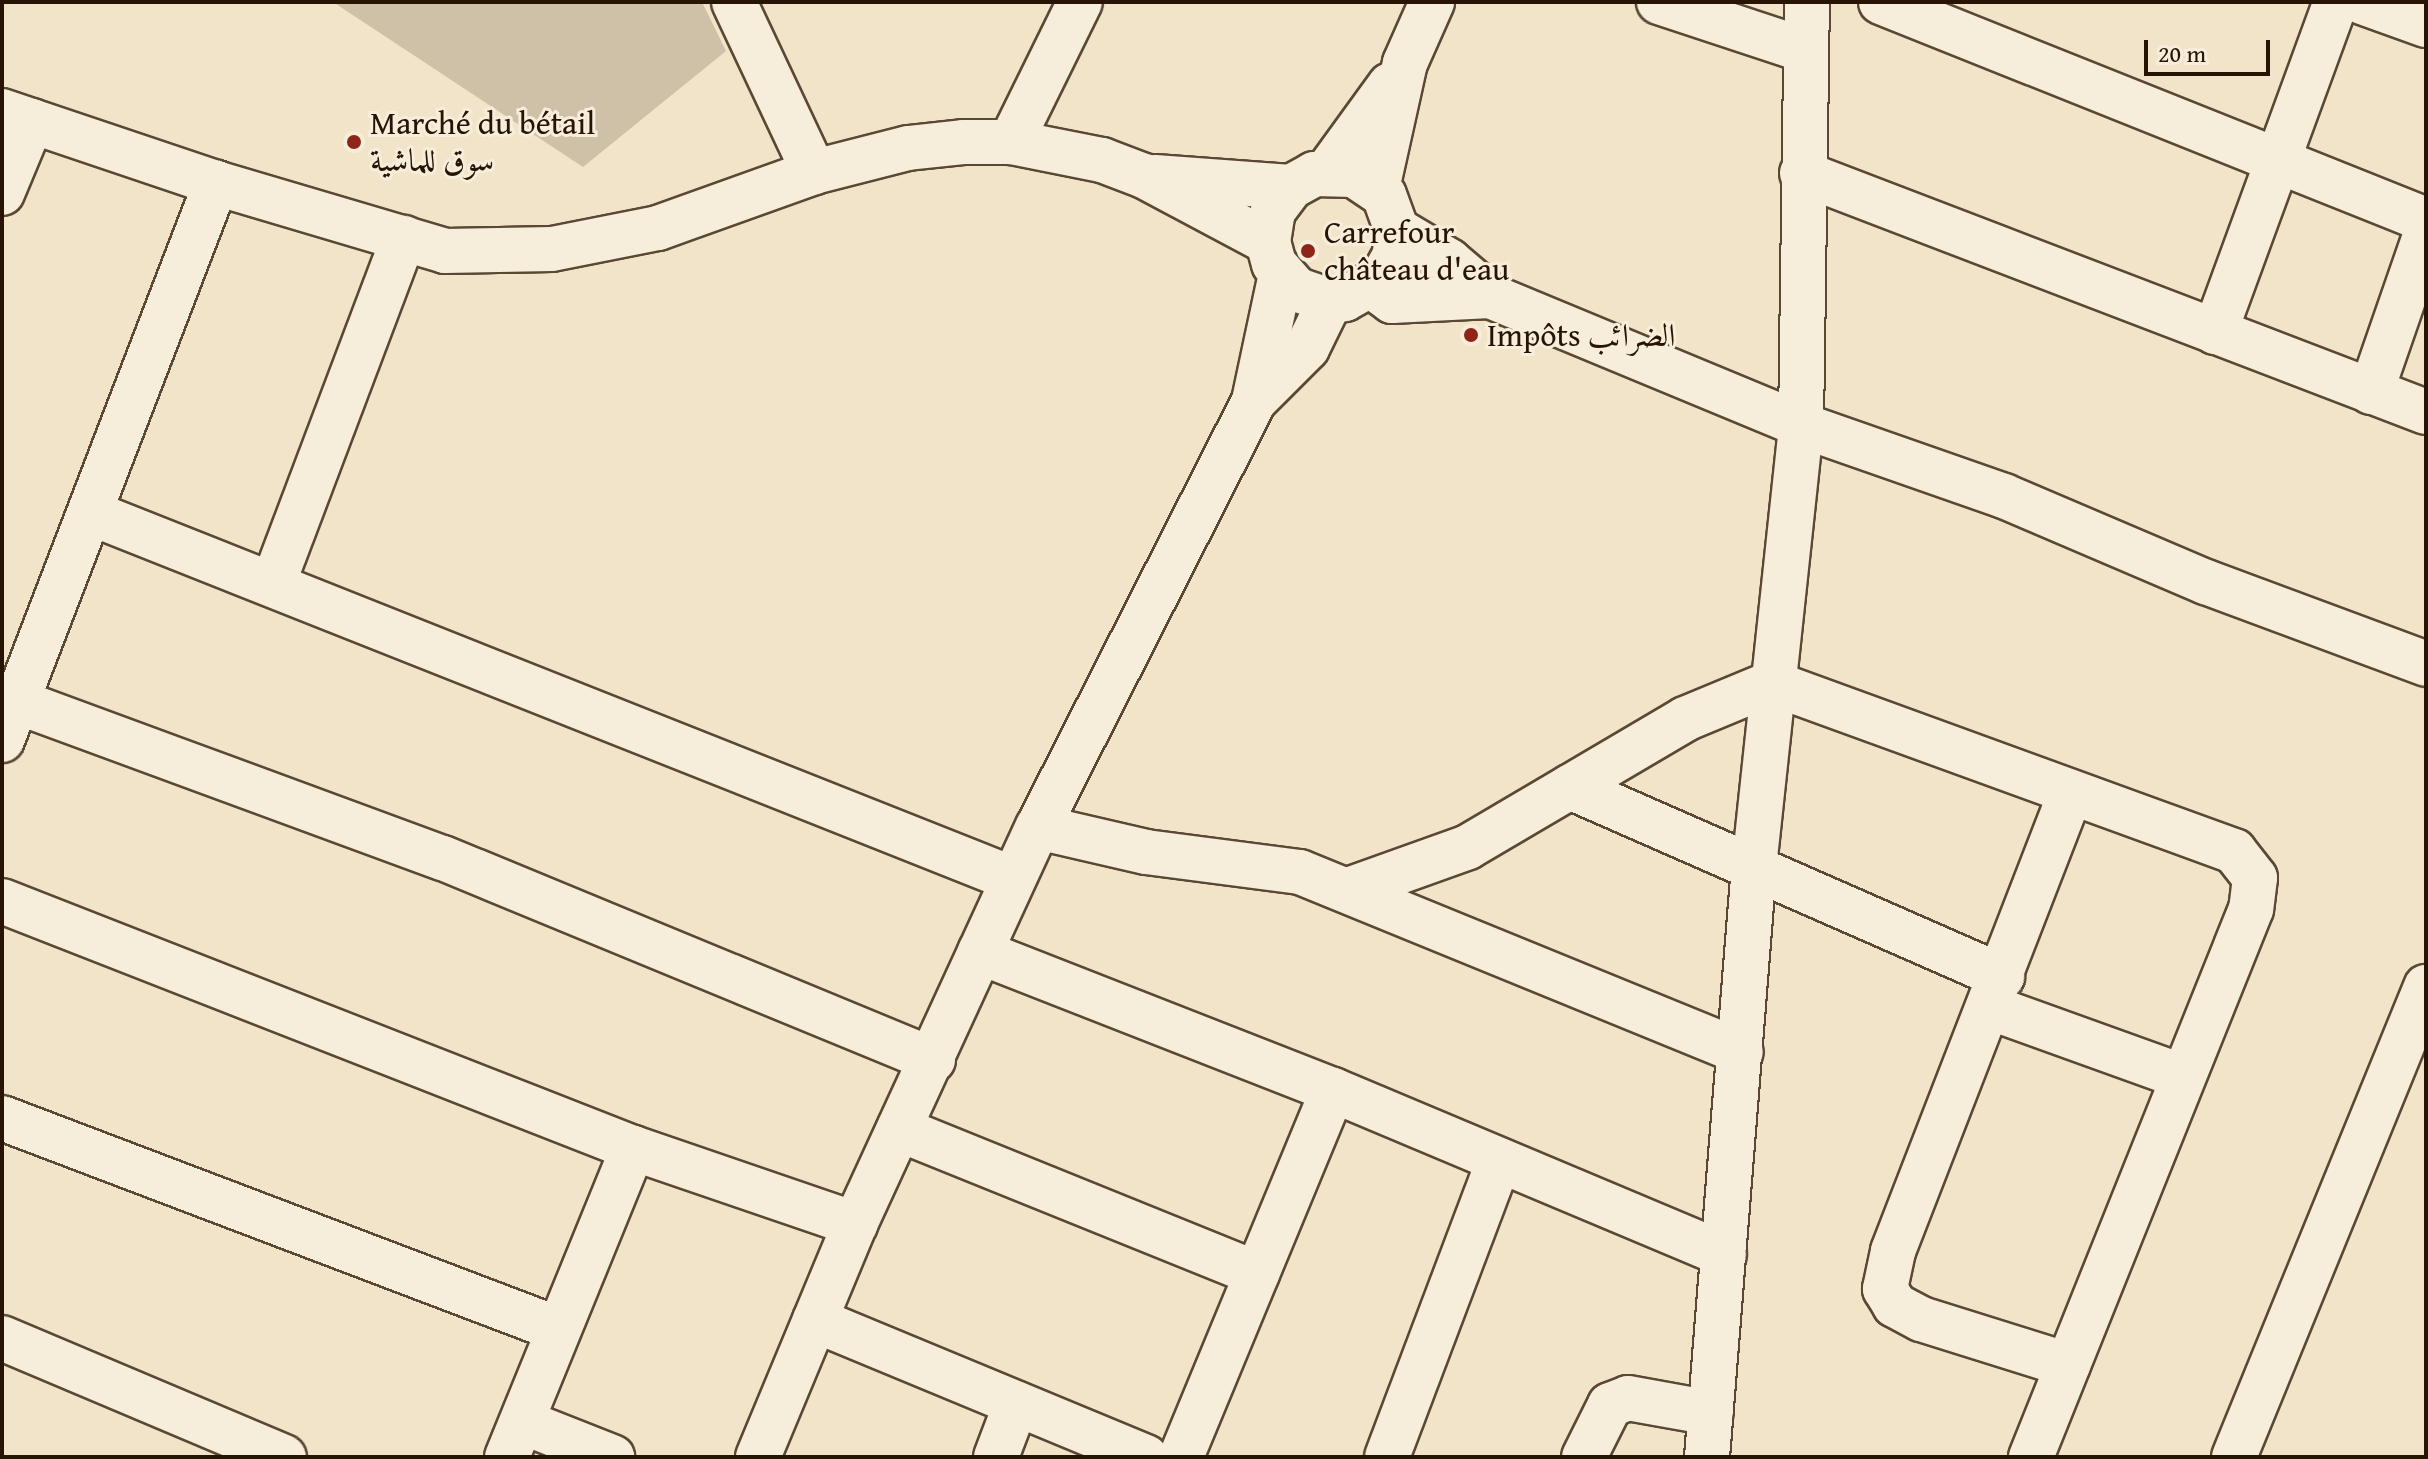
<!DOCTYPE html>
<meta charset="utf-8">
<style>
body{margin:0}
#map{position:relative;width:2428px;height:1459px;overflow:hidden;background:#f2e4c8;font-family:"Gentium Book Plus",Amiri,serif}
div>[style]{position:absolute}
.green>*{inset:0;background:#cfc1a7}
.roads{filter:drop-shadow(2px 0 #5a4834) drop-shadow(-2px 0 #5a4834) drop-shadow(0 2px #5a4834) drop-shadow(0 -2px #5a4834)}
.minor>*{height:44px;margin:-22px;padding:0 22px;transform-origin:22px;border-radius:22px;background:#f7eddb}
.dots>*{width:22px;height:22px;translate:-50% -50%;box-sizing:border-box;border:4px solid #f7eddb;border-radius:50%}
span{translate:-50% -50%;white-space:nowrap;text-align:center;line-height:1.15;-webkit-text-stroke:6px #f7eddb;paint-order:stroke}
.poi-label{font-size:32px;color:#271403}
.left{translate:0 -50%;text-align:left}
.frame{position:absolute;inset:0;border:4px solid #271403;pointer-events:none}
.scale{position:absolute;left:2144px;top:40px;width:126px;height:36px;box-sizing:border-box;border:4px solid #271403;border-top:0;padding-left:10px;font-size:24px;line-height:28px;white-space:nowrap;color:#271403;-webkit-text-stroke:6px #f7eddb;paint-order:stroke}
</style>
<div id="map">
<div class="green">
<div style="clip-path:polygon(333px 2px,702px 2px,726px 51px,583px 167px)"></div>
</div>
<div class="roads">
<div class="minor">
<div style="left:734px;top:2px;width:188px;rotate:64.8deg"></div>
<div style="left:1659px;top:2px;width:153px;rotate:18.3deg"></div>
<div style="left:1881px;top:2px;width:587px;rotate:21.8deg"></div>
<div style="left:2362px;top:2px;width:68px;rotate:19.8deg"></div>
<div style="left:2px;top:111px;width:226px;rotate:18.6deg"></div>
<div style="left:216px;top:183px;width:239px;rotate:16.5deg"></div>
<div style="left:445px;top:251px;width:107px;rotate:-1.1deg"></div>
<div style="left:552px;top:249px;width:108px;rotate:-11.2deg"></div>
<div style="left:658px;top:228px;width:166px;rotate:-19.7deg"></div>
<div style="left:814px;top:172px;width:97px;rotate:-14.3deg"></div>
<div style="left:908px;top:148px;width:55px;rotate:-6.2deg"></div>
<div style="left:963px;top:142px;width:48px"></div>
<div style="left:1011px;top:142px;width:93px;rotate:11.2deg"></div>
<div style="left:1102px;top:160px;width:45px;rotate:20.9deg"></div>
<div style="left:1144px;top:176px;width:140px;rotate:28deg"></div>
<div style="left:1011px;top:142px;width:156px;rotate:-63.8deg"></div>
<div style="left:1327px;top:172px;width:107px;rotate:-54.1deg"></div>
<div style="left:1802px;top:173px;width:668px;rotate:20.96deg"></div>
<div style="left:1155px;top:177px;width:136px;rotate:4.2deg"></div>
<div style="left:1377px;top:189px;width:129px;rotate:-77.5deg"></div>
<div style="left:1405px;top:63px;width:67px;rotate:-66.1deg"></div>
<div style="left:2px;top:193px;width:78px;rotate:-67.4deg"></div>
<div style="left:1397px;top:230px;width:25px;rotate:95deg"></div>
<div style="left:1395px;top:255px;width:26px;rotate:119deg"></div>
<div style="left:1382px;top:278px;width:43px;rotate:150.4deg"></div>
<div style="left:1345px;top:299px;width:15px;rotate:172deg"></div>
<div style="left:1330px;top:301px;width:36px;rotate:-161deg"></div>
<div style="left:1296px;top:289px;width:33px;rotate:-131deg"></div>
<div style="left:1274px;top:264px;width:23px;rotate:-105deg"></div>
<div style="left:1268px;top:242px;width:31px;rotate:-81deg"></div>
<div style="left:1273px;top:211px;width:30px;rotate:-53deg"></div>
<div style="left:1291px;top:187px;width:26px;rotate:-29deg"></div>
<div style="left:1314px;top:174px;width:40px;rotate:1.4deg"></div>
<div style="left:1354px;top:175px;width:36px;rotate:34deg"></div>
<div style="left:1384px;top:195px;width:37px;rotate:70deg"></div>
<div style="left:1397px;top:230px;width:61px;rotate:30.8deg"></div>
<div style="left:1449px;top:261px;width:54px;rotate:40.5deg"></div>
<div style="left:1490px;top:296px;width:337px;rotate:22.5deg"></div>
<div style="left:1801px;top:425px;width:215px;rotate:19.3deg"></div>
<div style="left:2004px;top:496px;width:220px;rotate:23.1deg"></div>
<div style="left:2206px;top:582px;width:235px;rotate:20.4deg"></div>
<div style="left:1373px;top:287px;width:24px;rotate:36deg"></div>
<div style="left:1392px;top:301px;width:98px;rotate:-2.9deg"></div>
<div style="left:2215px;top:332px;width:351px;rotate:-69.9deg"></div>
<div style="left:2371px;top:392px;width:168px;rotate:-70.9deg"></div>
<div style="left:1254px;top:401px;width:75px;rotate:-45deg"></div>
<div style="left:1307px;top:348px;width:52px;rotate:-63.9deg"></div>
<div style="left:91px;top:513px;width:992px;rotate:21.65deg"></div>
<div style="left:273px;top:584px;width:370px;rotate:-69.3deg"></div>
<div style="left:2px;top:696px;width:470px;rotate:20.2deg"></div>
<div style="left:443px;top:858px;width:530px;rotate:22.4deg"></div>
<div style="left:2px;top:740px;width:597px;rotate:-68.98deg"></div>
<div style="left:1570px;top:787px;width:472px;rotate:23.7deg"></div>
<div style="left:1038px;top:827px;width:111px;rotate:13deg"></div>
<div style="left:1146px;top:852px;width:155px;rotate:7.4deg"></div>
<div style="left:1300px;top:872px;width:476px;rotate:22.2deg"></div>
<div style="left:1351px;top:889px;width:124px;rotate:-19.7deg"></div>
<div style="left:1468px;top:847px;width:252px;rotate:-30.5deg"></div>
<div style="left:1685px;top:719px;width:94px;rotate:-22.5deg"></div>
<div style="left:1772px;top:683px;width:492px;rotate:20deg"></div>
<div style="left:2234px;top:851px;width:34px;rotate:52deg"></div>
<div style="left:2255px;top:878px;width:31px;rotate:97deg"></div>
<div style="left:2251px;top:909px;width:591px;rotate:111.87deg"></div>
<div style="left:2px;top:901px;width:678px;rotate:21.38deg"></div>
<div style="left:633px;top:1148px;width:235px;rotate:18.9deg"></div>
<div style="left:980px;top:952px;width:379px;rotate:21.4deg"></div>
<div style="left:1333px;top:1090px;width:424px;rotate:22.8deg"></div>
<div style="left:1989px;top:1007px;width:206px;rotate:19.8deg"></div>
<div style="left:2px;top:1118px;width:592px;rotate:20.79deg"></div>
<div style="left:899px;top:1129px;width:386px;rotate:22deg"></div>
<div style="left:815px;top:1320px;width:358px;rotate:22.5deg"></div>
<div style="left:2px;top:1338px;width:306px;rotate:22.9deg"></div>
<div style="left:2068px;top:1365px;width:154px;rotate:-162.6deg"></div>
<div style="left:1921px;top:1319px;width:30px;rotate:-152deg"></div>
<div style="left:1895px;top:1305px;width:19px;rotate:-122deg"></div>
<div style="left:1885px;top:1289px;width:39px;rotate:-78deg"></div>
<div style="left:1893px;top:1251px;width:492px;rotate:-68.8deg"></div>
<div style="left:523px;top:1422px;width:96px;rotate:21.5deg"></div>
<div style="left:507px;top:1457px;width:334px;rotate:-67.8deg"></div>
<div style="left:758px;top:1457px;width:252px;rotate:-67.4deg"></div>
<div style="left:855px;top:1224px;width:437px;rotate:-65.3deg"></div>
<div style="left:1038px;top:827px;width:478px;rotate:-63.1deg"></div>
<div style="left:1254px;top:401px;width:130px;rotate:-78deg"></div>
<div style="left:996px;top:1457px;width:57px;rotate:-69.3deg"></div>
<div style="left:1181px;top:1457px;width:397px;rotate:-67.5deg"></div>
<div style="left:1387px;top:1457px;width:317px;rotate:-69.3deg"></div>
<div style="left:1584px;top:1457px;width:58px;rotate:-63.4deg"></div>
<div style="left:1610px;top:1405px;width:19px;rotate:-21deg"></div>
<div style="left:1628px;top:1398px;width:84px;rotate:10.2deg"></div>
<div style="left:1707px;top:1457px;width:592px;rotate:-85.45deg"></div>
<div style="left:1754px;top:867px;width:444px;rotate:-83.9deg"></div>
<div style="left:1801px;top:425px;width:423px;rotate:-89.2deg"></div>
<div style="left:2234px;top:1457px;width:508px;rotate:-67.78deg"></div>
</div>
</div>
<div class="dots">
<div style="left:354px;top:142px;background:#8f2418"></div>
<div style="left:1308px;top:251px;background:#8f2418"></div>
<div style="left:1471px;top:335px;background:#8f2418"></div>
</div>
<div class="poi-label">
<span class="left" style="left:370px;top:142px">Marché du bétail<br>سوق للماشية</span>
<span class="left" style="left:1324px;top:251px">Carrefour<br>château d'eau</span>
<span class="left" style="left:1487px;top:335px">Impôts الضرائب</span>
</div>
<div class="frame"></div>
<div class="scale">20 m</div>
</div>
